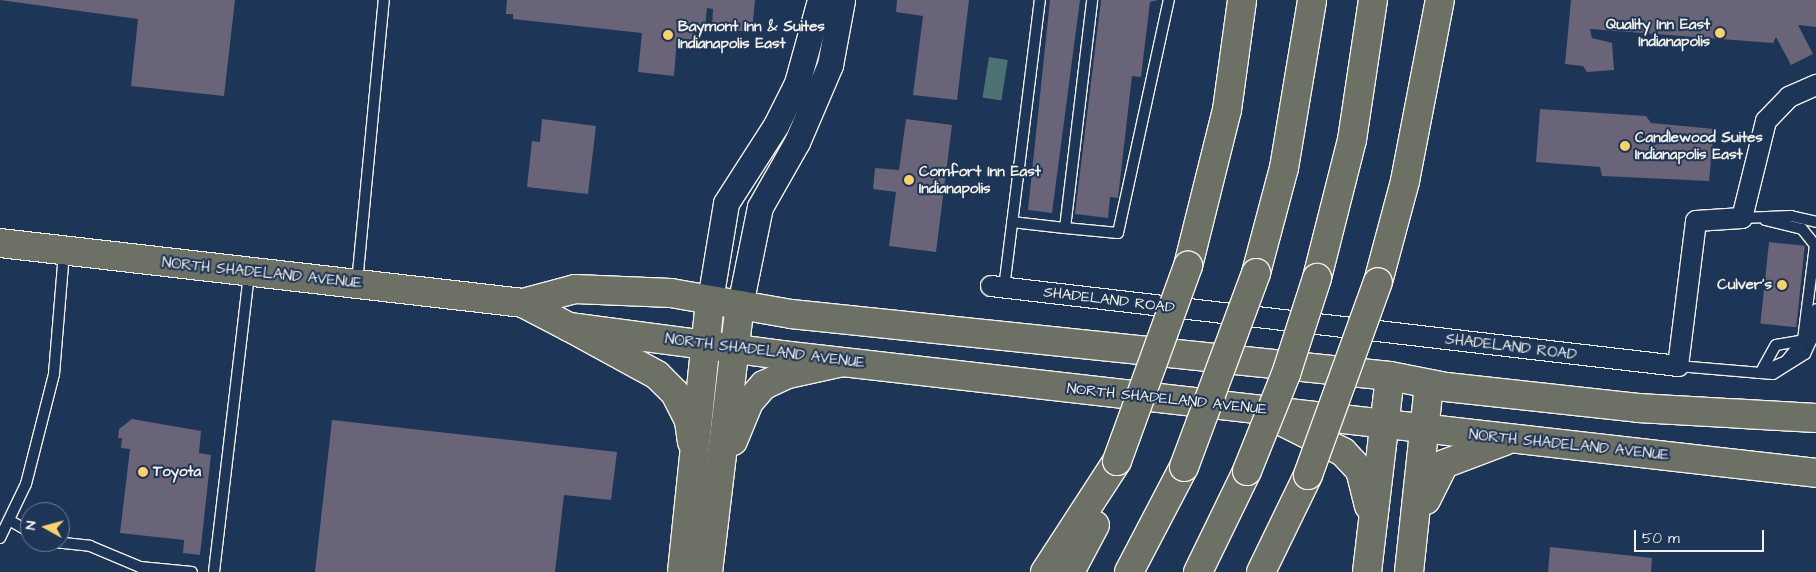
<!DOCTYPE html>
<style>
body{margin:0}
#map{position:relative;width:1816px;height:572px;overflow:hidden;background:#1d3557;font-family:"Architects Daughter",sans-serif}
div>[style]{position:absolute}
.green>*{inset:0;background:#4e7273;transform-origin:0 0}
.building>*{inset:0;background:#696477;transform-origin:0 0}
.roads{filter:drop-shadow(1px 0 #f4f1e8) drop-shadow(-1px 0 #f4f1e8) drop-shadow(0 1px #f4f1e8) drop-shadow(0 -1px #f4f1e8)}
.service>*{height:10px;margin:-5px;padding:0 5px;transform-origin:5px;border-radius:5px;background:#1d3557}
.minor>*{height:20px;margin:-10px;padding:0 10px;transform-origin:10px;border-radius:10px;background:#1d3557}
.tertiary>*{height:25px;margin:-12.5px;padding:0 12.5px;transform-origin:12.5px;border-radius:12.5px;background:#1d3557}
.primary>*{height:28px;margin:-14px;padding:0 14px;transform-origin:14px;border-radius:14px;background:#6c7065}
.motorway>*{height:28px;margin:-14px;padding:0 14px;transform-origin:14px;border-radius:14px;background:#6c7065}
.bridges{filter:drop-shadow(1px 0 #f4f1e8) drop-shadow(-1px 0 #f4f1e8) drop-shadow(0 1px #f4f1e8) drop-shadow(0 -1px #f4f1e8)}
.motorway-bridge>*{height:28px;margin:-14px;padding:0 14px;transform-origin:14px;border-radius:14px;background:#6c7065}
.dots>*{width:14px;height:14px;translate:-50% -50%;box-sizing:border-box;border:2px solid #1d3557;border-radius:50%}
span{translate:-50% -50%;white-space:nowrap;text-align:center;line-height:1.15;-webkit-text-stroke:4px #1d3557;paint-order:stroke}
.poi-label{font-size:15px;color:#f4f1e8;font-weight:700}
.right{translate:-100% -50%;text-align:right}
.left{translate:0 -50%;text-align:left}
.street-label{font-size:15px;color:#f4f1e8}
.north{position:absolute;left:20px;top:502px;width:50px;height:50px;box-sizing:border-box;background:#1d3557;border:1px solid #738091;border-radius:50%;rotate:277deg;font-size:14px;font-weight:700;line-height:20px;text-align:center;color:#f4f1e8}
.north::after{content:'';display:block;margin:auto;width:18px;height:22px;background:#ffd166;clip-path:polygon(50% 0,100% 100%,50% 72%,0 100%)}
.scale{position:absolute;left:1634px;top:530px;width:130px;height:22px;box-sizing:border-box;border:2px solid #f4f1e8;border-top:0;padding-left:6px;font-size:15px;line-height:18px;white-space:nowrap;color:#f4f1e8;-webkit-text-stroke:4px #1d3557;paint-order:stroke}
</style>
<div id="map">
<div class="green">
<div style="left:989px;top:57px;width:19px;height:41px;rotate:9deg"></div>
</div>
<div class="building">
<div style="clip-path:polygon(0 0,235px 0,224px 96px,131px 86px,138px 19px)"></div>
<div style="clip-path:polygon(507px 0,755px 0,752px 32px,712px 28px,713px 9px,707px 8px,705px 27px,696px 26px,695px 40px,677px 38px,674px 76px,638px 72px,642px 33px,513px 19px,513px 14px,506px 14px)"></div>
<div style="clip-path:polygon(897px 0,969px 0,957px 100px,913px 95px,923px 16px,896px 12px)"></div>
<div style="clip-path:polygon(1050px 0,1080px 0,1052px 213px,1028px 210px)"></div>
<div style="clip-path:polygon(1101px 0,1158px 0,1150px 2px,1141px 77px,1132px 76px,1118px 198px,1110px 197px,1108px 218px,1075px 214px)"></div>
<div style="clip-path:polygon(1571px 0,1816px 0,1816px 27px,1798px 25px,1813px 54px,1791px 65px,1776px 37px,1773px 43px,1590px 29px,1592px 38px,1612px 43px,1614px 70px,1587px 72px,1583px 66px,1565px 64px)"></div>
<div style="clip-path:polygon(1540px 109px,1646px 116px,1651px 123px,1714px 129px,1709px 181px,1602px 176px,1600px 167px,1536px 162px)"></div>
<div style="clip-path:polygon(542px 119px,596px 126px,588px 194px,527px 187px,532px 141px,540px 142px)"></div>
<div style="clip-path:polygon(906px 119px,952px 125px,936px 252px,889px 246px,896px 192px,873px 189px,875px 168px,899px 170px)"></div>
<div style="left:1769px;top:242px;width:36px;height:82px;rotate:6deg"></div>
<div style="clip-path:polygon(132px 419px,201px 431px,199px 453px,211px 455px,200px 555px,183px 553px,184px 540px,120px 533px,130px 449px,121px 448px,122px 438px,118px 438px,119px 429px)"></div>
<div style="clip-path:polygon(332px 420px,617px 452px,611px 500px,564px 495px,555px 572px,315px 572px)"></div>
<div style="clip-path:polygon(1550px 547px,1652px 558px,1651px 572px,1548px 572px)"></div>
</div>
<div class="roads">
<div class="service">
<div style="left:1742px;top:218px;width:49px;rotate:-2.3deg"></div>
<div style="left:1791px;top:216px;width:26px;rotate:13deg"></div>
<div style="left:1012px;top:222px;width:53px;rotate:6.5deg"></div>
<div style="left:1065px;top:228px;width:230px;rotate:-83.2deg"></div>
<div style="left:1065px;top:228px;width:53px;rotate:5.4deg"></div>
<div style="left:1118px;top:233px;width:239px;rotate:-77.7deg"></div>
<div style="left:357px;top:283px;width:284px;rotate:-84.6deg"></div>
<div style="left:1004px;top:288px;width:290px;rotate:-82.9deg"></div>
<div style="left:1678px;top:366px;width:95px;rotate:4.8deg"></div>
<div style="left:1773px;top:374px;width:38px;rotate:-32deg"></div>
<div style="left:1805px;top:354px;width:17px;rotate:-65deg"></div>
<div style="left:1812px;top:339px;width:30px;rotate:-82deg"></div>
<div style="left:1763px;top:368px;width:26px;rotate:-61deg"></div>
<div style="left:1776px;top:345px;width:27px;rotate:-10deg"></div>
<div style="left:1758px;top:373px;width:30px;rotate:-23deg"></div>
<div style="left:1786px;top:361px;width:27px;rotate:-51deg"></div>
<div style="left:1803px;top:340px;width:96px;rotate:-82.8deg"></div>
<div style="left:1815px;top:245px;width:21px;rotate:-129deg"></div>
<div style="left:1802px;top:229px;width:38px;rotate:-166deg"></div>
<div style="left:9px;top:520px;width:24px;rotate:30deg"></div>
<div style="left:0;top:538px;width:60px;rotate:-64.3deg"></div>
<div style="left:26px;top:484px;width:114px;rotate:-75.7deg"></div>
<div style="left:54px;top:374px;width:122px;rotate:-85.3deg"></div>
<div style="left:54px;top:542px;width:36px;rotate:6deg"></div>
<div style="left:90px;top:546px;width:54px;rotate:22.8deg"></div>
<div style="left:140px;top:567px;width:52px;rotate:5.5deg"></div>
<div style="left:214px;top:572px;width:301px;rotate:-83.3deg"></div>
</div>
<div class="minor">
<div style="left:991px;top:286px;width:692px;rotate:6.64deg"></div>
<div style="left:1678px;top:366px;width:146px;rotate:-82.9deg"></div>
<div style="left:1696px;top:221px;width:46px;rotate:-3.7deg"></div>
<div style="left:1742px;top:218px;width:100px;rotate:-76.1deg"></div>
<div style="left:1766px;top:121px;width:33px;rotate:-46deg"></div>
<div style="left:1789px;top:97px;width:30px;rotate:-24deg"></div>
</div>
<div class="tertiary">
<div style="left:710px;top:300px;width:98px;rotate:-80.6deg"></div>
<div style="left:726px;top:203px;width:93px;rotate:-57.3deg"></div>
<div style="left:776px;top:125px;width:47px;rotate:-63.4deg"></div>
<div style="left:797px;top:83px;width:86px;rotate:-74.5deg"></div>
<div style="left:740px;top:305px;width:100px;rotate:-78.5deg"></div>
<div style="left:760px;top:207px;width:75px;rotate:-60.4deg"></div>
<div style="left:797px;top:142px;width:84px;rotate:-66.8deg"></div>
<div style="left:830px;top:65px;width:66px;rotate:-79.5deg"></div>
</div>
<div class="primary">
<div style="left:0;top:243px;width:526px;rotate:6.54deg"></div>
<div style="left:523px;top:303px;width:52px;rotate:27.6deg"></div>
<div style="left:569px;top:327px;width:214px;rotate:7.5deg"></div>
<div style="left:781px;top:355px;width:1042px;rotate:6.5deg"></div>
<div style="left:523px;top:303px;width:54px;rotate:-15.1deg"></div>
<div style="left:575px;top:289px;width:96px;rotate:2.4deg"></div>
<div style="left:671px;top:293px;width:122px;rotate:9.9deg"></div>
<div style="left:791px;top:314px;width:602px;rotate:5.91deg"></div>
<div style="left:1390px;top:376px;width:57px;rotate:11.1deg"></div>
<div style="left:1446px;top:387px;width:193px;rotate:6.2deg"></div>
<div style="left:1638px;top:408px;width:178px;rotate:3.2deg"></div>
</div>
<div class="motorway">
<div style="left:1188px;top:266px;width:161px;rotate:-76deg"></div>
<div style="left:1227px;top:110px;width:111px;rotate:-82.2deg"></div>
<div style="left:1256px;top:273px;width:109px;rotate:-75.1deg"></div>
<div style="left:1284px;top:168px;width:170px;rotate:-80.5deg"></div>
<div style="left:1317px;top:278px;width:142px;rotate:-75.8deg"></div>
<div style="left:1352px;top:140px;width:142px;rotate:-81.5deg"></div>
<div style="left:1378px;top:282px;width:105px;rotate:-75deg"></div>
<div style="left:1405px;top:181px;width:184px;rotate:-79.1deg"></div>
<div style="left:569px;top:327px;width:100px;rotate:28.6deg"></div>
<div style="left:657px;top:375px;width:25px;rotate:45deg"></div>
<div style="left:675px;top:393px;width:31px;rotate:63deg"></div>
<div style="left:689px;top:421px;width:21px;rotate:82deg"></div>
<div style="left:1259px;top:410px;width:94px;rotate:26.6deg"></div>
<div style="left:1343px;top:452px;width:25px;rotate:47deg"></div>
<div style="left:1360px;top:470px;width:37px;rotate:76deg"></div>
<div style="left:733px;top:441px;width:42px;rotate:-67.7deg"></div>
<div style="left:749px;top:402px;width:23px;rotate:-49deg"></div>
<div style="left:764px;top:385px;width:26px;rotate:-25deg"></div>
<div style="left:788px;top:374px;width:56px;rotate:-12.3deg"></div>
<div style="left:1426px;top:500px;width:40px;rotate:-63.4deg"></div>
<div style="left:1444px;top:464px;width:65px;rotate:-20.7deg"></div>
<div style="left:682px;top:572px;width:273px;rotate:-84.1deg"></div>
<div style="left:708px;top:572px;width:269px;rotate:-83.2deg"></div>
<div style="left:1045px;top:572px;width:132px;rotate:-57deg"></div>
<div style="left:1070px;top:572px;width:53px;rotate:-62deg"></div>
<div style="left:1129px;top:572px;width:119px;rotate:-62.4deg"></div>
<div style="left:1198px;top:572px;width:112px;rotate:-64.1deg"></div>
<div style="left:1261px;top:572px;width:108px;rotate:-64.1deg"></div>
<div style="left:1367px;top:572px;width:197px;rotate:-83.3deg"></div>
<div style="left:1409px;top:572px;width:188px;rotate:-83.9deg"></div>
</div>
</div>
<div class="bridges">
<div class="motorway-bridge">
<div style="left:1117px;top:461px;width:208px;rotate:-70deg"></div>
<div style="left:1184px;top:467px;width:207px;rotate:-69.6deg"></div>
<div style="left:1247px;top:471px;width:105px;rotate:-68.1deg"></div>
<div style="left:1286px;top:374px;width:101px;rotate:-72.1deg"></div>
<div style="left:1308px;top:475px;width:205px;rotate:-70.1deg"></div>
</div>
</div>
<div class="dots">
<div style="left:1720px;top:33px;background:#ffd166"></div>
<div style="left:668px;top:35px;background:#ffd166"></div>
<div style="left:1625px;top:146px;background:#ffd166"></div>
<div style="left:909px;top:180px;background:#ffd166"></div>
<div style="left:1782px;top:285px;background:#ffd166"></div>
<div style="left:143px;top:472px;background:#ffd166"></div>
</div>
<div class="poi-label">
<span class="right" style="left:1710px;top:33px">Quality Inn East<br>Indianapolis</span>
<span class="left" style="left:678px;top:35px">Baymont Inn &amp; Suites<br>Indianapolis East</span>
<span class="left" style="left:1635px;top:146px">Candlewood Suites<br>Indianapolis East</span>
<span class="left" style="left:919px;top:180px">Comfort Inn East<br>Indianapolis</span>
<span class="right" style="left:1772px;top:285px">Culver's</span>
<span class="left" style="left:153px;top:472px">Toyota</span>
</div>
<div class="street-label">
<span style="left:262px;top:273px;rotate:6deg">NORTH SHADELAND AVENUE</span>
<span style="left:1109px;top:300px;rotate:7deg">SHADELAND ROAD</span>
<span style="left:1511px;top:347px;rotate:7deg">SHADELAND ROAD</span>
<span style="left:765px;top:351px;rotate:7deg">NORTH SHADELAND AVENUE</span>
<span style="left:1167px;top:399px;rotate:6deg">NORTH SHADELAND AVENUE</span>
<span style="left:1569px;top:445px;rotate:6deg">NORTH SHADELAND AVENUE</span>
</div>
<div class="north">N</div>
<div class="scale">50 m</div>
</div>
